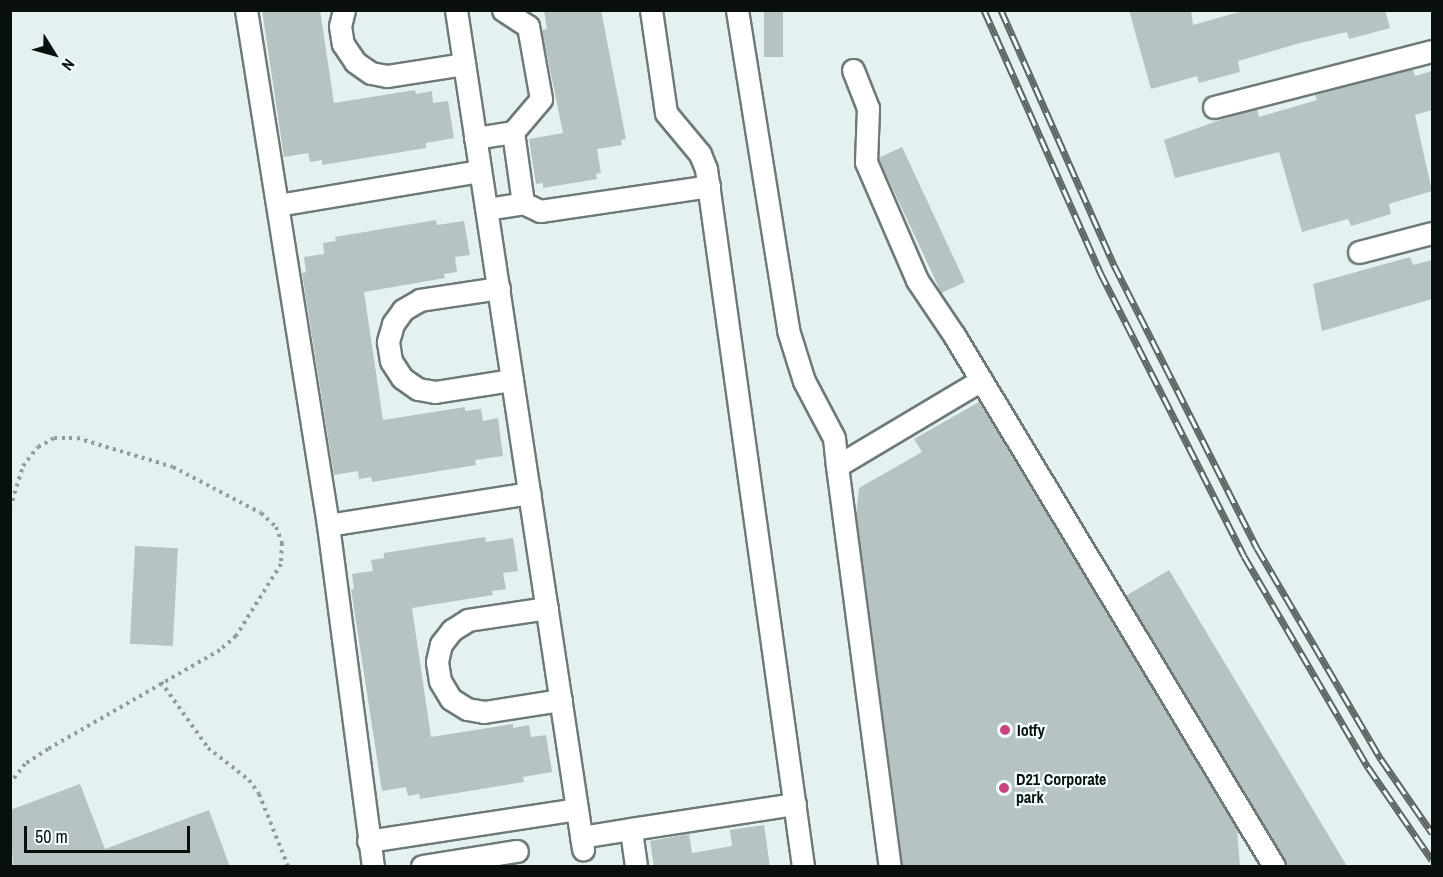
<!DOCTYPE html>
<style>
body{margin:0}
#map{position:relative;width:1443px;height:877px;overflow:hidden;background:#e4f1f0;font-family:"Archivo Narrow",sans-serif}
div>[style]{position:absolute}
.building>*{inset:0;background:#b6c3c2;transform-origin:0 0}
.path>*{height:4px;margin-top:-2px;transform-origin:0;background:repeating-linear-gradient(90deg,#919b9b 0 3px,transparent 0 7.5px)}
.roads{filter:drop-shadow(2px 0 #6e7a79) drop-shadow(-2px 0 #6e7a79) drop-shadow(0 2px #6e7a79) drop-shadow(0 -2px #6e7a79)}
.minor>*{height:21px;margin:-10.5px;padding:0 10.5px;transform-origin:10.5px;border-radius:10.5px;background:#fff}
.rail>*{height:7px;margin-top:-3.5px;transform-origin:0;background:repeating-linear-gradient(90deg,#f1fffe 0 14px,#5c6564 0 28px);box-sizing:border-box;border-block:2px solid #5c6564}
.dots>*{width:16px;height:16px;translate:-50% -50%;box-sizing:border-box;border:3px solid #f1fffe;border-radius:50%}
span{translate:-50% -50%;white-space:nowrap;text-align:center;line-height:1.15;-webkit-text-stroke:4.5px #f1fffe;paint-order:stroke}
.poi-label{font-size:16px;color:#090e0e;font-weight:700}
.left{translate:0 -50%;text-align:left}
.frame{position:absolute;inset:0;border:12px solid #090e0e;pointer-events:none}
.north{position:absolute;left:24px;top:24px;width:60px;height:60px;-webkit-text-stroke:4px #f1fffe;paint-order:stroke;rotate:127deg;font-size:16px;font-weight:700;line-height:24px;text-align:center;color:#090e0e}
.north::after{content:'';display:block;margin:auto;width:21px;height:27px;background:#090e0e;clip-path:polygon(50% 0,100% 100%,50% 72%,0 100%)}
.scale{position:absolute;left:24px;top:826px;width:166px;height:27px;box-sizing:border-box;border:3px solid #090e0e;border-top:0;padding-left:8px;font-size:18px;line-height:21px;white-space:nowrap;color:#090e0e;-webkit-text-stroke:4px #f1fffe;paint-order:stroke}
</style>
<div id="map">
<div class="building">
<div style="clip-path:polygon(262px 10px,320px 10px,334px 103px,415px 90px,416px 94px,432px 91px,433px 103px,448px 101px,454px 138px,426px 143px,426px 148px,322px 165px,322px 160px,310px 162px,308px 153px,284px 157px)"></div>
<div style="clip-path:polygon(544px 10px,601px 10px,626px 139px,621px 140px,622px 145px,597px 149px,601px 173px,596px 174px,597px 179px,543px 188px,543px 183px,536px 184px,529px 139px,563px 133px,542px 30px,547px 29px)"></div>
<div style="left:764px;top:10px;width:19px;height:47px"></div>
<div style="clip-path:polygon(1129px 10px,1191px 10px,1193px 25px,1246px 10px,1385px 10px,1390px 28px,1349px 39px,1347px 32px,1300px 43px,1238px 61px,1240px 72px,1199px 83px,1197px 76px,1151px 89px)"></div>
<div style="clip-path:polygon(1413px 69px,1415px 76px,1432px 71px,1432px 110px,1415px 115px,1432px 191px,1389px 204px,1391px 214px,1351px 226px,1348px 219px,1302px 232px,1279px 152px,1175px 178px,1164px 140px,1234px 115px,1257px 109px,1259px 117px,1317px 100px,1315px 95px)"></div>
<div style="left:902px;top:147px;width:149px;height:26px;rotate:65deg"></div>
<div style="clip-path:polygon(436px 220px,437px 225px,464px 221px,470px 255px,455px 257px,457px 272px,444px 274px,445px 278px,364px 292px,383px 420px,465px 407px,465px 411px,481px 409px,483px 421px,498px 418px,503px 456px,475px 460px,476px 465px,372px 482px,371px 477px,359px 479px,358px 471px,334px 475px,302px 273px,306px 272px,304px 257px,324px 254px,323px 243px,336px 241px,335px 237px)"></div>
<div style="clip-path:polygon(1410px 257px,1413px 265px,1432px 260px,1432px 299px,1322px 331px,1313px 284px)"></div>
<div style="clip-path:polygon(979px 402px,1237px 829px,1240px 867px,902px 867px,856px 516px,859px 488px,922px 452px,914px 439px)"></div>
<div style="clip-path:polygon(485px 537px,486px 542px,513px 538px,518px 571px,503px 573px,506px 589px,492px 591px,493px 595px,412px 608px,431px 737px,513px 724px,513px 728px,529px 725px,531px 737px,546px 735px,552px 772px,523px 777px,524px 782px,420px 799px,419px 794px,408px 796px,406px 787px,382px 791px,351px 589px,354px 589px,352px 574px,373px 571px,371px 560px,384px 558px,384px 553px)"></div>
<div style="left:135px;top:546px;width:43px;height:98px;rotate:3deg"></div>
<div style="left:1169px;top:570px;width:346px;height:50px;rotate:59deg"></div>
<div style="clip-path:polygon(80px 784px,105px 849px,209px 810px,230px 867px,13px 867px,10px 810px)"></div>
<div style="clip-path:polygon(764px 825px,770px 867px,654px 867px,650px 841px,689px 834px,692px 853px,732px 846px,730px 830px)"></div>
</div>
<div class="path">
<div style="left:10px;top:508px;width:44px;rotate:-72.8deg"></div>
<div style="left:23px;top:466px;width:24px;rotate:-52deg"></div>
<div style="left:38px;top:447px;width:18px;rotate:-29deg"></div>
<div style="left:54px;top:438px;width:23px"></div>
<div style="left:77px;top:438px;width:100px;rotate:16.8deg"></div>
<div style="left:173px;top:467px;width:99px;rotate:27.6deg"></div>
<div style="left:261px;top:513px;width:21px;rotate:43deg"></div>
<div style="left:276px;top:527px;width:17px;rotate:69deg"></div>
<div style="left:282px;top:543px;width:21px;rotate:93deg"></div>
<div style="left:281px;top:564px;width:85px;rotate:122deg"></div>
<div style="left:236px;top:636px;width:21px;rotate:139deg"></div>
<div style="left:220px;top:650px;width:198px;rotate:150.1deg"></div>
<div style="left:48px;top:749px;width:27px;rotate:147deg"></div>
<div style="left:25px;top:764px;width:24px;rotate:128deg"></div>
<div style="left:161px;top:682px;width:81px;rotate:54.5deg"></div>
<div style="left:208px;top:748px;width:52px;rotate:38deg"></div>
<div style="left:249px;top:780px;width:17px;rotate:54deg"></div>
<div style="left:259px;top:794px;width:78px;rotate:68.1deg"></div>
</div>
<div class="roads">
<div class="minor">
<div style="left:246px;top:10px;width:521px;rotate:80.95deg"></div>
<div style="left:328px;top:525px;width:344px;rotate:82.5deg"></div>
<div style="left:344px;top:10px;width:16px;rotate:104deg"></div>
<div style="left:340px;top:26px;width:18px;rotate:81deg"></div>
<div style="left:343px;top:44px;width:22px;rotate:56deg"></div>
<div style="left:355px;top:62px;width:19px;rotate:35deg"></div>
<div style="left:371px;top:73px;width:16px;rotate:11deg"></div>
<div style="left:387px;top:76px;width:78px;rotate:-8.9deg"></div>
<div style="left:456px;top:10px;width:849px;rotate:81.39deg"></div>
<div style="left:503px;top:10px;width:30px;rotate:33deg"></div>
<div style="left:528px;top:26px;width:74px;rotate:79.9deg"></div>
<div style="left:541px;top:99px;width:43px;rotate:130.3deg"></div>
<div style="left:513px;top:132px;width:72px;rotate:82deg"></div>
<div style="left:651px;top:10px;width:104px;rotate:81.7deg"></div>
<div style="left:666px;top:113px;width:53px;rotate:50.3deg"></div>
<div style="left:700px;top:154px;width:16px;rotate:68deg"></div>
<div style="left:706px;top:169px;width:704px;rotate:82.08deg"></div>
<div style="left:737px;top:10px;width:324px;rotate:80.9deg"></div>
<div style="left:788px;top:330px;width:53px;rotate:72.6deg"></div>
<div style="left:804px;top:381px;width:64px;rotate:62.2deg"></div>
<div style="left:834px;top:438px;width:28px;rotate:84deg"></div>
<div style="left:837px;top:466px;width:168px;rotate:-30.8deg"></div>
<div style="left:853px;top:70px;width:41px;rotate:68.5deg"></div>
<div style="left:868px;top:108px;width:54px;rotate:92.1deg"></div>
<div style="left:866px;top:162px;width:129px;rotate:66.6deg"></div>
<div style="left:917px;top:280px;width:66px;rotate:56.1deg"></div>
<div style="left:954px;top:335px;width:620px;rotate:58.93deg"></div>
<div style="left:1214px;top:107px;width:225px;rotate:-14.4deg"></div>
<div style="left:475px;top:138px;width:38px;rotate:-9deg"></div>
<div style="left:278px;top:205px;width:205px;rotate:-9.6deg"></div>
<div style="left:487px;top:209px;width:36px;rotate:-9deg"></div>
<div style="left:523px;top:203px;width:19px;rotate:25deg"></div>
<div style="left:540px;top:211px;width:171px;rotate:-8.4deg"></div>
<div style="left:1359px;top:252px;width:75px;rotate:-14.6deg"></div>
<div style="left:499px;top:288px;width:80px;rotate:171.4deg"></div>
<div style="left:420px;top:300px;width:20px;rotate:150deg"></div>
<div style="left:403px;top:310px;width:17px;rotate:126deg"></div>
<div style="left:393px;top:324px;width:19px;rotate:106deg"></div>
<div style="left:388px;top:342px;width:19px;rotate:81deg"></div>
<div style="left:391px;top:361px;width:20px;rotate:57deg"></div>
<div style="left:402px;top:378px;width:19px;rotate:35deg"></div>
<div style="left:418px;top:389px;width:17px;rotate:10deg"></div>
<div style="left:435px;top:392px;width:78px;rotate:-8.9deg"></div>
<div style="left:837px;top:466px;width:403px;rotate:82.5deg"></div>
<div style="left:328px;top:525px;width:204px;rotate:-9deg"></div>
<div style="left:547px;top:608px;width:80px;rotate:171.4deg"></div>
<div style="left:468px;top:620px;width:19px;rotate:148deg"></div>
<div style="left:452px;top:630px;width:18px;rotate:128deg"></div>
<div style="left:441px;top:644px;width:18px;rotate:103deg"></div>
<div style="left:437px;top:662px;width:19px;rotate:81deg"></div>
<div style="left:440px;top:681px;width:21px;rotate:59deg"></div>
<div style="left:451px;top:699px;width:19px;rotate:32deg"></div>
<div style="left:467px;top:709px;width:17px;rotate:10deg"></div>
<div style="left:484px;top:712px;width:78px;rotate:-8.9deg"></div>
<div style="left:581px;top:837px;width:51px;rotate:-9.1deg"></div>
<div style="left:368px;top:841px;width:211px;rotate:-8.7deg"></div>
<div style="left:422px;top:866px;width:96px;rotate:-9deg"></div>
<div style="left:636px;top:866px;width:37px;rotate:-98deg"></div>
<div style="left:631px;top:829px;width:166px;rotate:-8.7deg"></div>
</div>
</div>
<div class="rail">
<div style="left:984px;top:10px;width:287px;rotate:66.1deg"></div>
<div style="left:1100px;top:272px;width:318px;rotate:63.1deg"></div>
<div style="left:1244px;top:556px;width:245px;rotate:59.6deg"></div>
<div style="left:1368px;top:767px;width:113px;rotate:55.5deg"></div>
<div style="left:1001px;top:10px;width:279px;rotate:66.1deg"></div>
<div style="left:1114px;top:265px;width:317px;rotate:63.2deg"></div>
<div style="left:1257px;top:548px;width:245px;rotate:59.6deg"></div>
<div style="left:1381px;top:759px;width:90px;rotate:55.4deg"></div>
</div>
<div class="dots">
<div style="left:1005px;top:730px;background:#ca4381"></div>
<div style="left:1004px;top:788px;background:#ca4381"></div>
</div>
<div class="poi-label">
<span class="left" style="left:1017px;top:730px">Iotfy</span>
<span class="left" style="left:1016px;top:788px">D21 Corporate<br>park</span>
</div>
<div class="frame"></div>
<div class="north">N</div>
<div class="scale">50 m</div>
</div>
